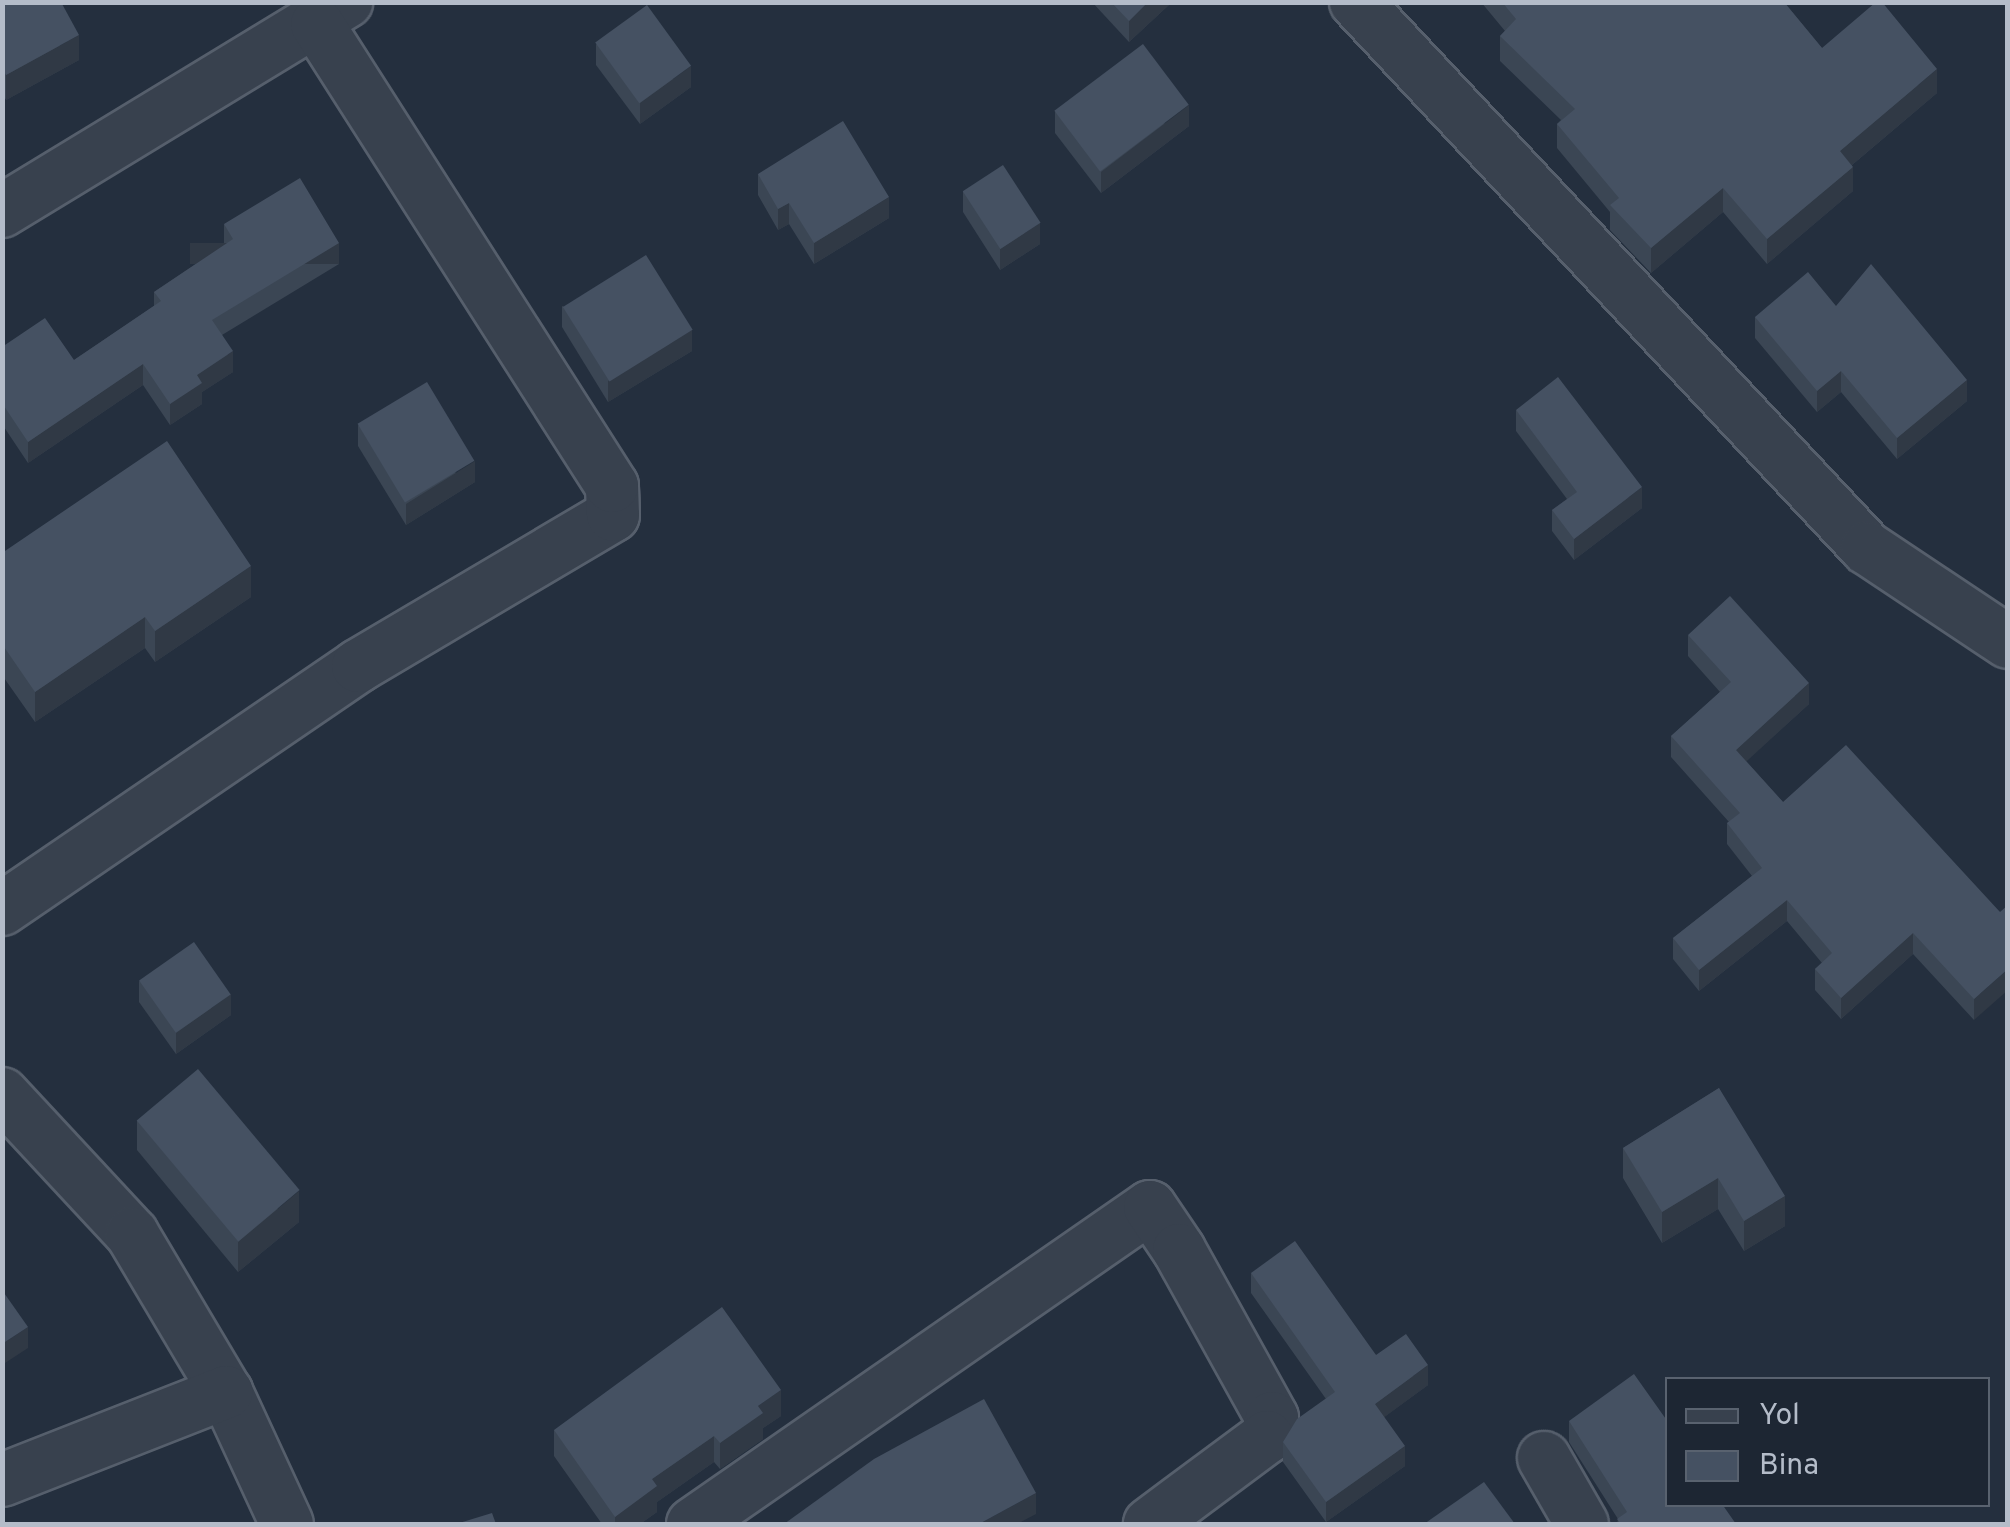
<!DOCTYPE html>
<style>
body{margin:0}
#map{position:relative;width:2010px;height:1527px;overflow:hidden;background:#242f3e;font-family:Overpass,sans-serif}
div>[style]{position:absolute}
.roads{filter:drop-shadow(2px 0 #565f6c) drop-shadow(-2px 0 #565f6c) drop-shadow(0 2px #565f6c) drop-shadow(0 -2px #565f6c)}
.street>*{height:52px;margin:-26px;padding:0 26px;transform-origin:26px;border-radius:26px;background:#38414e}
.wall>*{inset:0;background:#3b4654}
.shaded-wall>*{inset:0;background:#303945;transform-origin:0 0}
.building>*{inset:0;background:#455162;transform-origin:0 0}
span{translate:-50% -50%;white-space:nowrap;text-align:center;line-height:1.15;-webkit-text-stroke:8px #1d2633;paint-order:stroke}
.frame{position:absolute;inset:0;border:5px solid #b4bcc9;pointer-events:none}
.legend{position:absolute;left:1665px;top:1377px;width:325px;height:130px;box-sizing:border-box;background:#1d2633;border:2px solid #59626f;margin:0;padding:12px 18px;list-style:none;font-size:30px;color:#b4bcc9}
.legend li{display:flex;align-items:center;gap:20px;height:50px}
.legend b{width:50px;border:2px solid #59626f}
</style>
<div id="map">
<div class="roads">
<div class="street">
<div style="left:1356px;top:2px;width:748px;rotate:46.9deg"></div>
<div style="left:1867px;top:548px;width:169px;rotate:33.7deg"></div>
<div style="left:2px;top:211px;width:403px;rotate:-31.3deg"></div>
<div style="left:2px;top:909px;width:431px;rotate:-34.3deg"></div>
<div style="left:358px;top:666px;width:296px;rotate:-30.6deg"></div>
<div style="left:613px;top:515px;width:29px;rotate:-92deg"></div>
<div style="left:612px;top:486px;width:548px;rotate:-122.56deg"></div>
<div style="left:2px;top:1094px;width:191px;rotate:47.1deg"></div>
<div style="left:132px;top:1234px;width:184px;rotate:59.3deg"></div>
<div style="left:226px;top:1392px;width:145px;rotate:65.2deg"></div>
<div style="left:1544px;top:1458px;width:76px;rotate:60.1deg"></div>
<div style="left:2px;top:1480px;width:241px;rotate:-21.4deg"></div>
<div style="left:693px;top:1524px;width:556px;rotate:-34.75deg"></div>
<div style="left:1150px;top:1207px;width:52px;rotate:56deg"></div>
<div style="left:1179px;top:1250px;width:192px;rotate:61deg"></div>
<div style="left:1272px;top:1418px;width:20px;rotate:105deg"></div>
<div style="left:1267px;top:1437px;width:146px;rotate:143.4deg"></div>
</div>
</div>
<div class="wall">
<div style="clip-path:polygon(2px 2px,79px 60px,6px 100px,2px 93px)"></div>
<div style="clip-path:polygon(1092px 2px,1171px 2px,1171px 3px,1129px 42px)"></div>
<div style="clip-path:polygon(1481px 2px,1784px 2px,1822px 48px,1937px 93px,1852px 165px,1853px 191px,1767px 264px,1723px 212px,1651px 273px,1610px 230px,1610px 212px,1557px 148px,1557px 124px,1561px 120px,1500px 61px,1500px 36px,1505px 31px)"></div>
<div style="clip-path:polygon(596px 44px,691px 87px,640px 124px,596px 65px)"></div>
<div style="clip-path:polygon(1055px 112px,1189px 126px,1101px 193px,1055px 133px)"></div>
<div style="clip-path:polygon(758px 174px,889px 218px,814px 264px,789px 224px,778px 230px,758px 195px)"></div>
<div style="clip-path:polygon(963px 191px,1040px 244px,1000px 270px,963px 212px)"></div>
<div style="clip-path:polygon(224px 224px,339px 264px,222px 335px,233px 372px,202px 392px,202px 404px,170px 425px,143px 385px,28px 463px,2px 424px,2px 347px,74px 360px,154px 306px,154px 292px,224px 245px)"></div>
<div style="clip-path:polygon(562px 306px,692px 351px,608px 402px,562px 327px)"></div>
<div style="clip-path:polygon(1836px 306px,1967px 401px,1897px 459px,1841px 392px,1817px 412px,1755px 338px,1755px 317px)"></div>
<div style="clip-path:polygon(1516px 410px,1642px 508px,1574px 560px,1552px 531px,1552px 510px,1567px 499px,1516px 431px)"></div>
<div style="clip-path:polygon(358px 425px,475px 482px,406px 525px,358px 446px)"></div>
<div style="clip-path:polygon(2px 553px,251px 597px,155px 662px,145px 648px,35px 722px,2px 675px)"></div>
<div style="clip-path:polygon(1688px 635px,1809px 704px,1746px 761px,1783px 802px,2000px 912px,1974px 1020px,1913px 954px,1841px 1019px,1815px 990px,1815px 969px,1822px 963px,1787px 921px,1699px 991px,1673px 959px,1673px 938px,1752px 876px,1727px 844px,1727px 823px,1729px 822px,1671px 757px,1671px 736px,1720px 692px,1688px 656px)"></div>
<div style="clip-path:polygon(139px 981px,231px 1015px,176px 1054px,139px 1002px)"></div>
<div style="clip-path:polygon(1719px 1088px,1785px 1226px,1744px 1251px,1718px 1209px,1662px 1243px,1623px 1178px,1623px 1148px)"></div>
<div style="clip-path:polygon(137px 1120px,299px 1222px,238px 1272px,137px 1150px)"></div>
<div style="clip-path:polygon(1251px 1273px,1376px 1355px,1428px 1385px,1384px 1417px,1405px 1466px,1326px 1522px,1283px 1462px,1283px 1442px,1326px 1399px,1251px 1293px)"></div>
<div style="clip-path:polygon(781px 1416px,763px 1428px,763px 1439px,720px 1469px,714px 1462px,657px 1502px,657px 1512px,640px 1524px,602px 1524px,554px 1456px,554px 1430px)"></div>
<div style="clip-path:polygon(1569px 1421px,1736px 1524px,1617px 1524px,1618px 1519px,1569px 1442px)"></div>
</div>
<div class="shaded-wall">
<div style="clip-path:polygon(1148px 2px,1171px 3px,1129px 42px,1129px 21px)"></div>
<div style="clip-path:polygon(79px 35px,79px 60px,6px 100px,6px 75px)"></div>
<div style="clip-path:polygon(691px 66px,691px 87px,640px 124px,640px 103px)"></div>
<div style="clip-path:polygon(1937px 69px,1937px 93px,1840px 175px,1840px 151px)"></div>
<div style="clip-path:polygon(1189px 105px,1189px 126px,1101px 193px,1101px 172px)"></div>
<div style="clip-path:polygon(1853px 167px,1853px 191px,1767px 264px,1767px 239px)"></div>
<div style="clip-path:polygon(1723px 188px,1723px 212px,1651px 273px,1651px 248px)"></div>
<div style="clip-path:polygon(889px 197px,889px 218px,814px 264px,814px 243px)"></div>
<div style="clip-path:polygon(789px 203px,789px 224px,778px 230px,778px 209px)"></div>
<div style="clip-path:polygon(1040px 223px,1040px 244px,1000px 270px,1000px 249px)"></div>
<div style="left:339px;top:243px;width:21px;height:149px;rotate:90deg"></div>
<div style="clip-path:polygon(692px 330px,692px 351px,608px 402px,608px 381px)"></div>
<div style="clip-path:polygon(233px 351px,233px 372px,202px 392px,202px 404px,170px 425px,170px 404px,197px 375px)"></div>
<div style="clip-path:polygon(143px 364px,143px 385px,28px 463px,28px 442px)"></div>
<div style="clip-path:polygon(1841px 371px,1841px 392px,1817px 412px,1817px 391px)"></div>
<div style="clip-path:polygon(1967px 380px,1967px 401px,1897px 459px,1897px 438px)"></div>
<div style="clip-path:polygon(475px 461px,475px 482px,406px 525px,406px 504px)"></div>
<div style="clip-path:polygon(1642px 487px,1642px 508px,1574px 560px,1574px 539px)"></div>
<div style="clip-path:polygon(251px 566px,251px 597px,155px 662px,155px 631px)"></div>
<div style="clip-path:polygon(145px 617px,145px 648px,35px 722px,35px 692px)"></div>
<div style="clip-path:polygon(1809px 683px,1809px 704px,1736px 771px,1736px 750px)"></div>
<div style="clip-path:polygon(1787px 900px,1787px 921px,1699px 991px,1699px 970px)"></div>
<div style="clip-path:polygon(1913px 933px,1913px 954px,1841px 1019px,1841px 998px)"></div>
<div style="clip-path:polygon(2008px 969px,2008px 990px,1974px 1020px,1974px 999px)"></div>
<div style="clip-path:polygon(231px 994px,231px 1015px,176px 1054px,176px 1033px)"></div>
<div style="clip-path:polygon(1718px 1178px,1718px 1209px,1662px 1243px,1662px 1212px)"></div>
<div style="clip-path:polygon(299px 1191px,299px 1222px,238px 1272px,238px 1242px)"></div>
<div style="clip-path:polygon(1785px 1196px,1785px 1226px,1744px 1251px,1744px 1221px)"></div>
<div style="clip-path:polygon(28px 1327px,28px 1348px,2px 1365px,2px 1344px)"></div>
<div style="clip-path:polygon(1428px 1365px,1428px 1385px,1375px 1424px,1375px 1404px)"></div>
<div style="clip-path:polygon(781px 1390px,781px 1416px,763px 1428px,763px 1439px,720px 1469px,720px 1443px,758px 1406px)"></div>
<div style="clip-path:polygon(714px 1436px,714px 1462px,657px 1502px,657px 1512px,640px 1524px,615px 1524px,615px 1517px,652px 1479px)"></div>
<div style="clip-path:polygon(1405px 1446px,1405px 1466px,1326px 1522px,1326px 1502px)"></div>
<div style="clip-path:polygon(1036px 1493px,1036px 1514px,1017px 1524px,979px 1524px)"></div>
</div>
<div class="building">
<div style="clip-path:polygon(2px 2px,61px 2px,79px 35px,6px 75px,2px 69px)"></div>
<div style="clip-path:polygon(1111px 2px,1148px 2px,1129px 21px)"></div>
<div style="clip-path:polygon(1502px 2px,1784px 2px,1822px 48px,1876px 2px,1882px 2px,1937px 69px,1840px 151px,1853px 167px,1767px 239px,1723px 188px,1651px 248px,1610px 205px,1619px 198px,1557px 124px,1575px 109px,1500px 36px,1516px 19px)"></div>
<div style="left:647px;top:5px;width:75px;height:64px;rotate:54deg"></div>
<div style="left:1143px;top:44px;width:76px;height:111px;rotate:53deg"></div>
<div style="clip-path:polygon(843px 121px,889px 197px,814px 243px,789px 203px,778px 209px,758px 174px)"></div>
<div style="left:1003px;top:165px;width:69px;height:48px;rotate:57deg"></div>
<div style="clip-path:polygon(300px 178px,339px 243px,212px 320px,233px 351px,197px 375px,202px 383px,170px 404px,143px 364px,28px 442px,2px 403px,2px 347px,45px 318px,74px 360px,161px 301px,154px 292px,233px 239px,224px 224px)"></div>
<div style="left:646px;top:255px;width:88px;height:98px;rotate:58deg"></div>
<div style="clip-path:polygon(1871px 264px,1967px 380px,1897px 438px,1841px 371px,1817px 391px,1755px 317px,1808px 272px,1836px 306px)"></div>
<div style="clip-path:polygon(1558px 377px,1642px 487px,1574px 539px,1552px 510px,1577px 492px,1516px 410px)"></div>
<div style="left:427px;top:382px;width:92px;height:81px;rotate:59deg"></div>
<div style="clip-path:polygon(167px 441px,251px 566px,155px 631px,145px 617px,35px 692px,2px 644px,2px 553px)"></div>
<div style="clip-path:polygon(1730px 596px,1809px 683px,1736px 750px,1783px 802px,1846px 745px,2000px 912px,2008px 905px,2008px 969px,1974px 999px,1913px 933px,1841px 998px,1815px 969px,1832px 953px,1787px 900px,1699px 970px,1673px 938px,1762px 868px,1727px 823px,1740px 813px,1671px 736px,1731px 682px,1688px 635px)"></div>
<div style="left:194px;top:942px;width:64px;height:67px;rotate:55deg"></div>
<div style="left:198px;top:1069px;width:158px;height:80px;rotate:50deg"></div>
<div style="clip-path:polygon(1719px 1088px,1785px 1196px,1744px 1221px,1718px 1178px,1662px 1212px,1623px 1148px)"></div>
<div style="clip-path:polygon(1295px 1241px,1376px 1355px,1406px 1334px,1428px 1365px,1375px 1404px,1405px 1446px,1326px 1502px,1283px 1442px,1297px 1419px,1335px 1392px,1251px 1273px)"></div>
<div style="clip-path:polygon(2px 1290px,28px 1327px,2px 1344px)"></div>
<div style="clip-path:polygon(722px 1307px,781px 1390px,758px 1406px,763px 1413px,720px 1443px,714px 1436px,652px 1479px,657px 1486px,615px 1517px,554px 1430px)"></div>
<div style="clip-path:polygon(1634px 1374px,1668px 1422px,1668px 1504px,1722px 1504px,1736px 1524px,1621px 1524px,1617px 1519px,1627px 1512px,1569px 1421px)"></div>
<div style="clip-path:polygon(984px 1399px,1036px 1493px,979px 1524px,784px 1524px,874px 1459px)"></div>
<div style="clip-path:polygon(1484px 1482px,1515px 1524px,1424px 1524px)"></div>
<div style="clip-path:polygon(492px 1513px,496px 1524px,456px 1524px)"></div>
</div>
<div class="frame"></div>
<ul class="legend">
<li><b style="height:12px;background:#38414e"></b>Yol</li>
<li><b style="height:28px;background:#455162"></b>Bina</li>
</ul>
</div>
